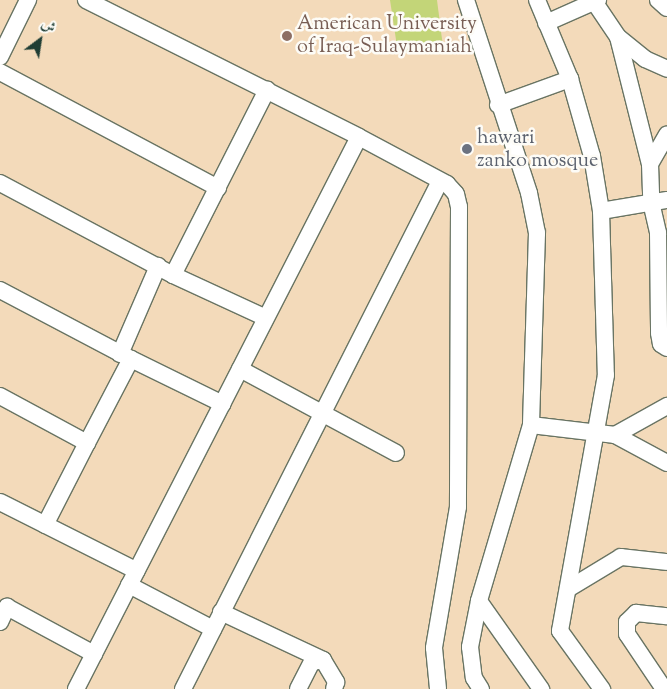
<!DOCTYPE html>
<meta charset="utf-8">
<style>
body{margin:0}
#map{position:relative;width:667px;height:689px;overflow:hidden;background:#f3daba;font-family:"Sorts Mill Goudy",Amiri,serif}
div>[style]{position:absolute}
.green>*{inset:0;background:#c3d578}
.roads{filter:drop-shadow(1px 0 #697463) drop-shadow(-1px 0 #697463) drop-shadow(0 1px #697463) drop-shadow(0 -1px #697463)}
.minor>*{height:16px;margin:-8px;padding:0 8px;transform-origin:8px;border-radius:8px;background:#fff}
.dots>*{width:14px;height:14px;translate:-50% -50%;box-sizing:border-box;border:2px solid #fdfcf7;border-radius:50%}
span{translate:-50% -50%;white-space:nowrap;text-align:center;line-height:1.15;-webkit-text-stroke:5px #fdfcf7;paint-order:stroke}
.education-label{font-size:20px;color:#785e54}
.left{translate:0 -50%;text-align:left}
.worship-label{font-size:20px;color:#5b616d}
.north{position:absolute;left:15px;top:15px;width:50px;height:50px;-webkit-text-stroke:4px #fdfcf7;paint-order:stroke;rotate:31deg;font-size:14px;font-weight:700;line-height:20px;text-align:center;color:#1f3d34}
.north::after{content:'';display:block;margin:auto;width:18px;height:22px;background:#1f3d34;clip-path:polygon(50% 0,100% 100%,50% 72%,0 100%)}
</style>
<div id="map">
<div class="green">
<div style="clip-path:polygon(390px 0,437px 0,443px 47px,398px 53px)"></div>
</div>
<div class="roads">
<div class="minor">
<div style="left:86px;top:0;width:305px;rotate:26.6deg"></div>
<div style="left:359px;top:137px;width:100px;rotate:28.1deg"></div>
<div style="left:447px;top:184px;width:13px;rotate:48deg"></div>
<div style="left:456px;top:194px;width:13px;rotate:77deg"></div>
<div style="left:459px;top:207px;width:300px;rotate:90.2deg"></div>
<div style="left:458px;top:507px;width:143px;rotate:99.7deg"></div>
<div style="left:434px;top:648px;width:41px;rotate:84.4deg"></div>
<div style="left:466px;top:0;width:203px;rotate:71.9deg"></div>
<div style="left:529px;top:193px;width:41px;rotate:78.7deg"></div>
<div style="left:537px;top:233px;width:192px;rotate:91.8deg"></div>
<div style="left:531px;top:425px;width:184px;rotate:106.5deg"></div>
<div style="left:479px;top:601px;width:47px;rotate:101.1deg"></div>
<div style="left:470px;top:647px;width:31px;rotate:83deg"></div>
<div style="left:474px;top:678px;width:13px;rotate:58deg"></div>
<div style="left:537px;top:0;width:86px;rotate:67.3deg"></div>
<div style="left:570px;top:79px;width:80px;rotate:74.1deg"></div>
<div style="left:592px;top:156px;width:56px;rotate:80.7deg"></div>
<div style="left:601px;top:211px;width:164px;rotate:88.3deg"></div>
<div style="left:606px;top:375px;width:260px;rotate:100.2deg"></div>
<div style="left:560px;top:631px;width:72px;rotate:54.1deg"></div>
<div style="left:593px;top:0;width:45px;rotate:56deg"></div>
<div style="left:618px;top:37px;width:35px;rotate:39deg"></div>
<div style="left:645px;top:59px;width:24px;rotate:24deg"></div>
<div style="left:658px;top:0;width:12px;rotate:42deg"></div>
<div style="left:546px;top:23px;width:57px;rotate:-23.9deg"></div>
<div style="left:618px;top:37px;width:131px;rotate:75.9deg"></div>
<div style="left:650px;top:164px;width:38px;rotate:88deg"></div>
<div style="left:651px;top:202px;width:32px;rotate:77deg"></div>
<div style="left:658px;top:233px;width:100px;rotate:89.4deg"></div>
<div style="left:659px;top:333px;width:11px;rotate:80deg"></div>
<div style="left:661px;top:344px;width:7px;rotate:34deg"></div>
<div style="left:0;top:57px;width:64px;rotate:-63.8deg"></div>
<div style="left:0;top:72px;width:247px;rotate:28deg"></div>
<div style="left:498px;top:105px;width:77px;rotate:-19.9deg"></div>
<div style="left:650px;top:164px;width:34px;rotate:-60deg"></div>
<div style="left:0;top:183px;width:196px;rotate:28deg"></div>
<div style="left:173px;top:275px;width:208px;rotate:-63.1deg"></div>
<div style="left:601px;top:211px;width:67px;rotate:-9.5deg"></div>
<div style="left:173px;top:275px;width:102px;rotate:24.8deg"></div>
<div style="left:0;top:290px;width:148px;rotate:27.8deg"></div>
<div style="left:120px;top:354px;width:96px;rotate:-66.6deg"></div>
<div style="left:240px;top:369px;width:177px;rotate:28.3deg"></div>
<div style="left:0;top:396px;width:99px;rotate:28.4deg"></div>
<div style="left:87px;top:443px;width:95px;rotate:-62.4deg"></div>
<div style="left:131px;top:359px;width:102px;rotate:26.1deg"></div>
<div style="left:531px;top:425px;width:85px;rotate:6.8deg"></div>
<div style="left:615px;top:435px;width:60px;rotate:-29.1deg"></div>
<div style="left:615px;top:435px;width:59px;rotate:28.3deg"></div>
<div style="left:0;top:502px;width:153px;rotate:26.7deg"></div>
<div style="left:45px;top:525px;width:92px;rotate:-62.9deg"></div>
<div style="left:129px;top:585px;width:95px;rotate:27.6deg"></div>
<div style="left:568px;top:589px;width:62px;rotate:-31.1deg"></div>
<div style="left:621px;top:557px;width:46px;rotate:6.2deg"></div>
<div style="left:479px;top:601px;width:108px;rotate:54.8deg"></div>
<div style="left:221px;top:612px;width:113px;rotate:25.2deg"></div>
<div style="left:0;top:622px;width:17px;rotate:-65deg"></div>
<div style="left:7px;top:607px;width:99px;rotate:28.4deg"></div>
<div style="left:76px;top:689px;width:620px;rotate:-62.86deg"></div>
<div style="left:183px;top:689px;width:569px;rotate:-63.16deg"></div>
<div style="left:298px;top:689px;width:30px;rotate:-63deg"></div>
<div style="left:312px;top:662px;width:11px;rotate:-10deg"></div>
<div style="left:323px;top:660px;width:26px;rotate:59deg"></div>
<div style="left:336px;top:682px;width:7px;rotate:106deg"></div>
<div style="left:664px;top:689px;width:66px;rotate:-123.9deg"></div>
<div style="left:627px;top:634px;width:12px;rotate:-90deg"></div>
<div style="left:627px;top:622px;width:13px;rotate:-45deg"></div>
<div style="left:636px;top:613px;width:31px;rotate:6deg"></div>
</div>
</div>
<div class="dots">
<div style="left:287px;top:36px;background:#8d6e63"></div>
<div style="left:467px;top:149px;background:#6b7280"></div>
</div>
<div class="education-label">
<span class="left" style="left:297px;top:36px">American University<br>of Iraq-Sulaymaniah</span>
</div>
<div class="worship-label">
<span class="left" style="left:477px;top:150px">hawari<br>zanko mosque</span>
</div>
<div class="north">ش</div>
</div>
